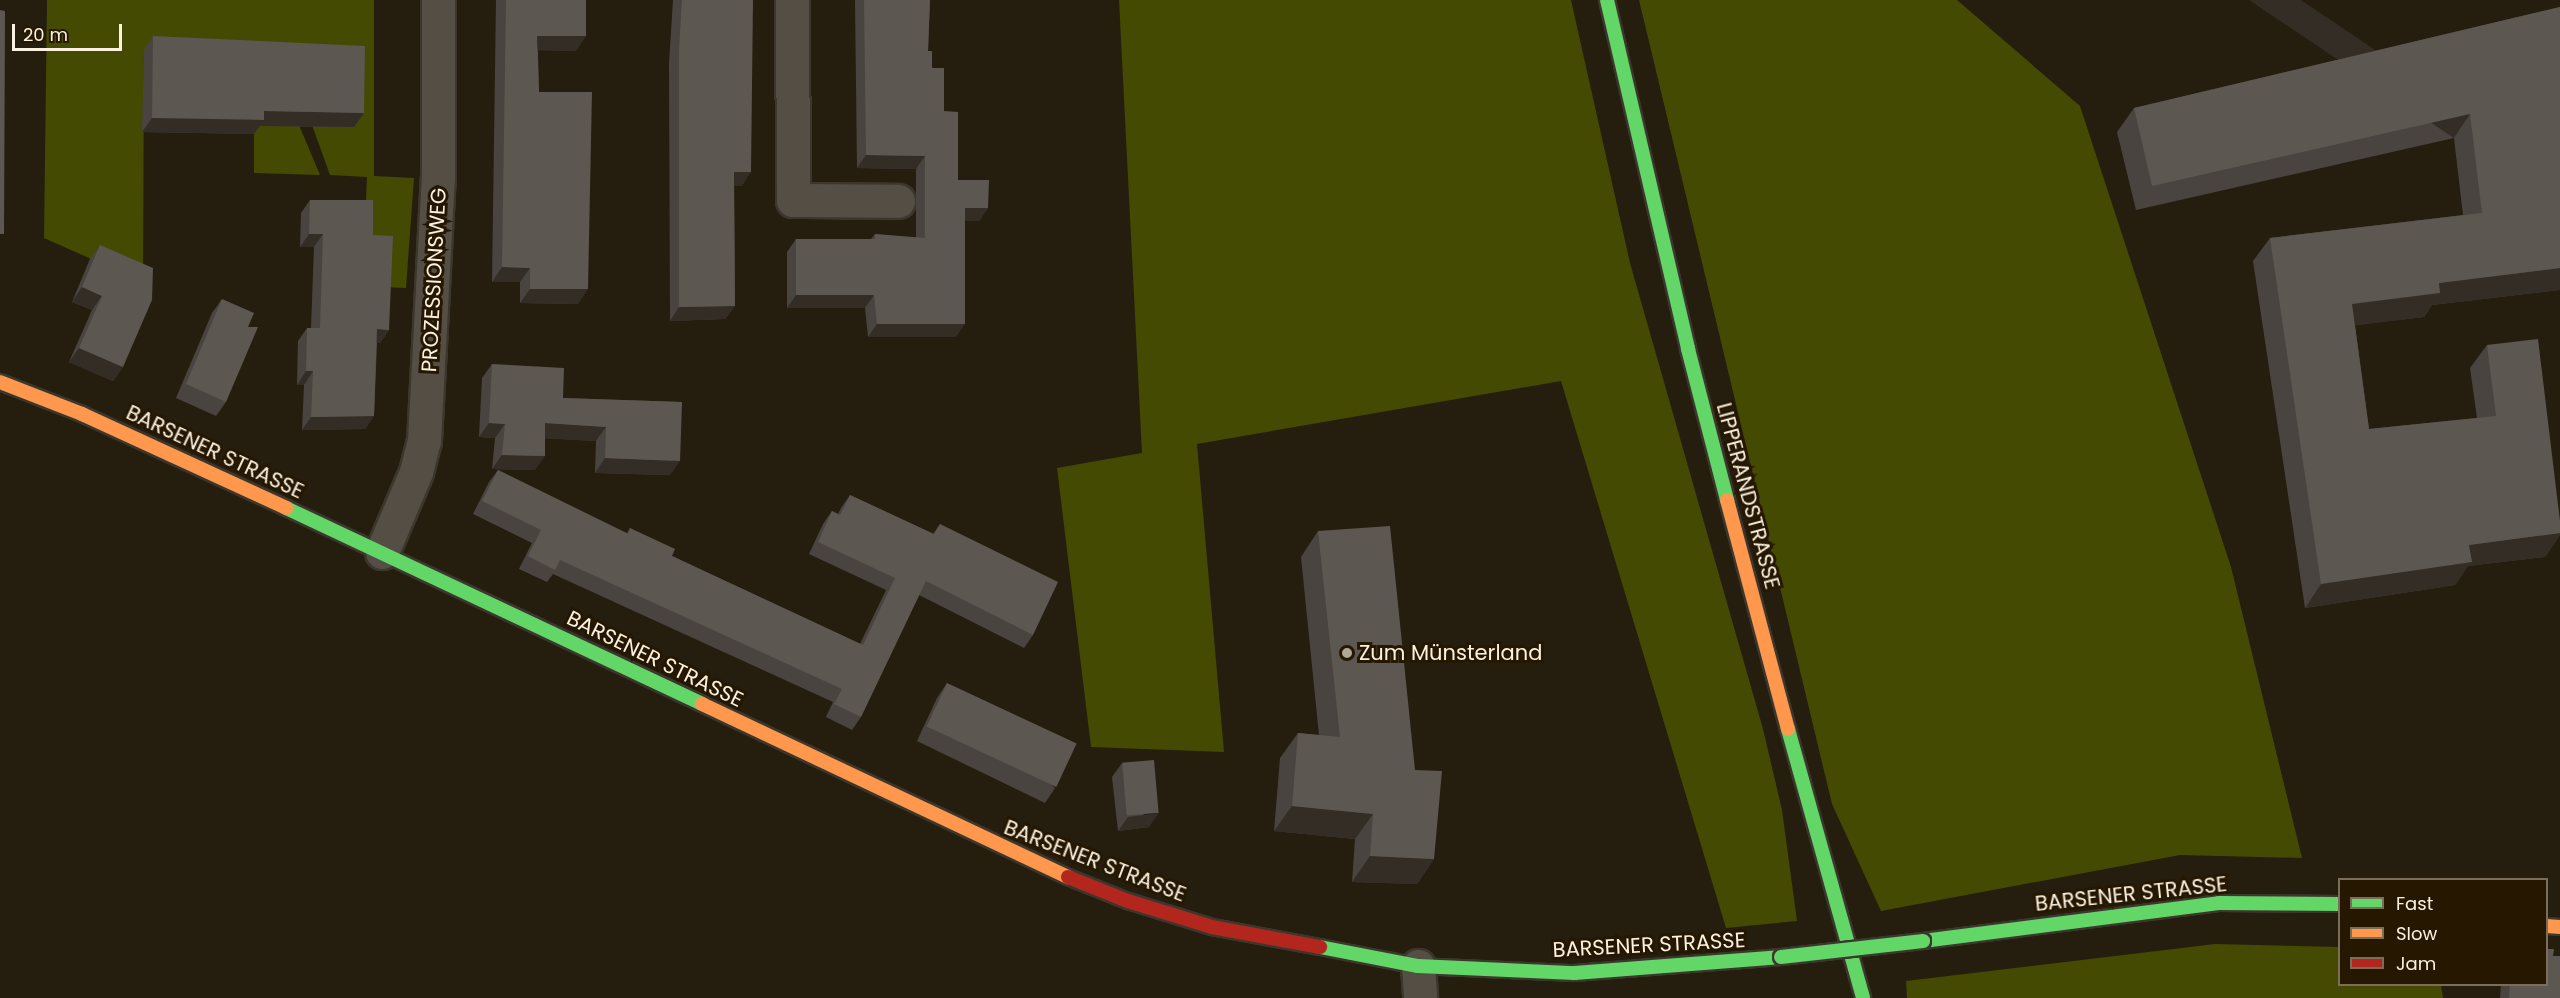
<!DOCTYPE html>
<meta charset="utf-8">
<style>
body{margin:0}
#map{position:relative;width:2560px;height:998px;overflow:hidden;background:#251e0f;font-family:Poppins,sans-serif}
div>[style]{position:absolute}
.green>*{inset:0;background:#444a02}
.roads{filter:drop-shadow(2px 0 #3c372d) drop-shadow(-2px 0 #3c372d) drop-shadow(0 2px #3c372d) drop-shadow(0 -2px #3c372d)}
.street>*{height:33px;margin:-16.5px;padding:0 16.5px;transform-origin:16.5px;border-radius:16.5px;background:#554e44}
.fast>*{height:14px;margin:-7px;padding:0 7px;transform-origin:7px;border-radius:7px;background:#63d668}
.slow>*{height:14px;margin:-7px;padding:0 7px;transform-origin:7px;border-radius:7px;background:#ff974d}
.jam>*{height:14px;margin:-7px;padding:0 7px;transform-origin:7px;border-radius:7px;background:#b3261e}
.bridges{filter:drop-shadow(2px 0 #3c372d) drop-shadow(-2px 0 #3c372d) drop-shadow(0 2px #3c372d) drop-shadow(0 -2px #3c372d)}
.fast-bridge>*{height:14px;margin:-7px;padding:0 7px;transform-origin:7px;border-radius:7px;background:#63d668}
.wall>*{inset:0;background:#4a4440}
.shaded-wall>*{inset:0;background:#332d25;transform-origin:0 0}
.building>*{inset:0;background:#5d5751;transform-origin:0 0}
.dots>*{width:16px;height:16px;translate:-50% -50%;box-sizing:border-box;border:3px solid #251700;border-radius:50%}
span{translate:-50% -50%;white-space:nowrap;text-align:center;line-height:1.15;-webkit-text-stroke:6px #251700;paint-order:stroke}
.street-label{font-size:21px;color:#faf1e1}
.poi-label{font-size:21px;color:#faf1e1}
.left{translate:0 -50%;text-align:left}
.legend{position:absolute;left:2338px;top:878px;width:210px;height:108px;box-sizing:border-box;background:#251700;border:2px solid #7a6e5a;margin:0;padding:8px 10px;list-style:none;font-size:18px;color:#faf1e1}
.legend li{display:flex;align-items:center;gap:12px;height:30px}
.legend b{width:30px;border:2px solid #7a6e5a}
.scale{position:absolute;left:12px;top:24px;width:110px;height:27px;box-sizing:border-box;border:3px solid #faf1e1;border-top:0;padding-left:8px;font-size:18px;line-height:21px;white-space:nowrap;color:#faf1e1;-webkit-text-stroke:4px #251700;paint-order:stroke}
</style>
<div id="map">
<div class="green">
<div style="clip-path:polygon(47px 0,374px 0,374px 176px,414px 178px,406px 288px,382px 287px,364px 248px,367px 177px,330px 175px,312px 125px,144px 50px,143px 282px,44px 238px)"></div>
<div style="clip-path:polygon(1119px 0,1571px 0,1630px 263px,1763px 729px,1782px 810px,1797px 921px,1726px 928px,1561px 381px,1197px 444px,1224px 752px,1091px 747px,1057px 468px,1142px 453px)"></div>
<div style="clip-path:polygon(1639px 0,1957px 0,2080px 106px,2231px 567px,2302px 858px,2180px 855px,1881px 911px,1832px 804px)"></div>
<div style="clip-path:polygon(254px 125px,299px 125px,320px 175px,254px 173px)"></div>
<div style="clip-path:polygon(2215px 944px,2339px 947px,2340px 984px,2441px 985px,2443px 998px,1907px 998px,1906px 981px)"></div>
</div>
<div class="roads">
<div class="street">
<div style="left:792px;top:0;width:200px;rotate:89.7deg"></div>
<div style="left:793px;top:200px;width:105px;rotate:0.5deg"></div>
<div style="left:382px;top:552px;width:87px;rotate:-67deg"></div>
<div style="left:416px;top:472px;width:32px;rotate:-76deg"></div>
<div style="left:424px;top:441px;width:263px;rotate:-87deg"></div>
<div style="left:438px;top:178px;width:178px;rotate:-90deg"></div>
<div style="left:1418px;top:966px;width:32px;rotate:86deg"></div>
</div>
<div class="fast">
<div style="left:1607px;top:0;width:358px;rotate:76.9deg"></div>
<div style="left:1688px;top:349px;width:156px;rotate:75.5deg"></div>
<div style="left:286px;top:508px;width:460px;rotate:25.2deg"></div>
<div style="left:1788px;top:729px;width:279px;rotate:74.4deg"></div>
<div style="left:1923px;top:941px;width:298px;rotate:-7.3deg"></div>
<div style="left:2219px;top:903px;width:121px;rotate:0.5deg"></div>
<div style="left:1320px;top:947px;width:100px;rotate:11deg"></div>
<div style="left:1418px;top:966px;width:157px;rotate:2.6deg"></div>
<div style="left:1575px;top:973px;width:207px;rotate:-4.4deg"></div>
</div>
<div class="slow">
<div style="left:0;top:382px;width:88px;rotate:21.3deg"></div>
<div style="left:82px;top:414px;width:225px;rotate:24.7deg"></div>
<div style="left:1727px;top:500px;width:237px;rotate:75.1deg"></div>
<div style="left:702px;top:704px;width:405px;rotate:25.3deg"></div>
<div style="left:2546px;top:926px;width:14px;rotate:4deg"></div>
</div>
<div class="jam">
<div style="left:1068px;top:877px;width:65px;rotate:21.8deg"></div>
<div style="left:1128px;top:901px;width:88px;rotate:17.2deg"></div>
<div style="left:1212px;top:927px;width:110px;rotate:10.5deg"></div>
</div>
</div>
<div class="bridges">
<div class="fast-bridge">
<div style="left:1781px;top:957px;width:143px;rotate:-6.4deg"></div>
</div>
</div>
<div class="wall">
<div style="clip-path:polygon(496px 0,586px 0,576px 51px,538px 50px,539px 92px,578px 304px,520px 303px,520px 282px,492px 282px)"></div>
<div style="clip-path:polygon(673px 0,753px 0,742px 186px,734px 185px,735px 306px,725px 319px,670px 321px,669px 64px)"></div>
<div style="clip-path:polygon(855px 0,930px 0,928px 51px,944px 111px,958px 180px,988px 208px,979px 221px,965px 221px,956px 337px,868px 337px,865px 308px,787px 308px,787px 252px,796px 239px,871px 239px,875px 234px,916px 238px,916px 169px,857px 168px)"></div>
<div style="clip-path:polygon(2560px 7px,2560px 290px,2432px 305px,2424px 317px,2355px 325px,2369px 429px,2477px 418px,2470px 368px,2487px 345px,2560px 521px,2560px 535px,2545px 557px,2468px 566px,2455px 585px,2305px 608px,2253px 261px,2270px 238px,2463px 215px,2454px 138px,2136px 210px,2117px 132px,2134px 108px)"></div>
<div style="clip-path:polygon(153px 36px,364px 113px,354px 127px,260px 126px,254px 134px,142px 132px,144px 50px)"></div>
<div style="clip-path:polygon(310px 200px,373px 235px,389px 330px,380px 343px,377px 343px,374px 416px,365px 429px,302px 430px,304px 385px,297px 385px,298px 341px,307px 328px,311px 328px,314px 247px,300px 247px,301px 213px)"></div>
<div style="clip-path:polygon(100px 245px,123px 367px,113px 381px,69px 362px,92px 310px,72px 302px,90px 259px)"></div>
<div style="clip-path:polygon(222px 299px,226px 402px,216px 416px,176px 398px,212px 313px)"></div>
<div style="clip-path:polygon(492px 364px,563px 398px,682px 402px,670px 475px,595px 473px,596px 441px,545px 438px,535px 470px,492px 469px,495px 438px,479px 437px,482px 378px)"></div>
<div style="clip-path:polygon(498px 470px,627px 533px,630px 528px,672px 556px,860px 644px,886px 590px,809px 554px,823px 524px,832px 511px,838px 514px,841px 508px,850px 495px,933px 534px,940px 524px,1033px 635px,1024px 648px,919px 595px,861px 717px,852px 730px,826px 717px,833px 702px,553px 574px,547px 582px,519px 569px,532px 543px,473px 514px,489px 482px)"></div>
<div style="clip-path:polygon(1318px 531px,1415px 770px,1434px 859px,1417px 884px,1352px 882px,1355px 839px,1274px 831px,1280px 758px,1298px 733px,1319px 735px,1301px 557px)"></div>
<div style="clip-path:polygon(947px 683px,1055px 788px,1045px 803px,917px 741px,937px 698px)"></div>
<div style="clip-path:polygon(1122px 763px,1149px 827px,1118px 831px,1112px 777px)"></div>
<div style="clip-path:polygon(2553px 956px,2560px 998px,2500px 998px,2501px 984px,2547px 984px)"></div>
</div>
<div class="shaded-wall">
<div style="clip-path:polygon(537px 36px,586px 36px,576px 51px,527px 50px)"></div>
<div style="clip-path:polygon(264px 111px,364px 113px,354px 127px,260px 126px,254px 134px,142px 132px,152px 118px)"></div>
<div style="left:2470px;top:114px;width:29px;height:326px;rotate:124deg"></div>
<div style="clip-path:polygon(866px 155px,925px 156px,916px 169px,857px 168px)"></div>
<div style="clip-path:polygon(734px 172px,751px 172px,742px 186px,725px 185px)"></div>
<div style="clip-path:polygon(965px 208px,988px 208px,979px 221px,956px 221px)"></div>
<div style="clip-path:polygon(309px 234px,323px 234px,314px 247px,300px 247px)"></div>
<div style="clip-path:polygon(502px 267px,530px 268px,520px 282px,492px 282px)"></div>
<div style="clip-path:polygon(2560px 268px,2560px 290px,2432px 305px,2424px 317px,2336px 328px,2352px 304px,2439px 283px)"></div>
<div style="clip-path:polygon(82px 287px,102px 296px,92px 310px,72px 302px)"></div>
<div style="clip-path:polygon(530px 289px,588px 289px,578px 304px,520px 303px)"></div>
<div style="clip-path:polygon(796px 295px,874px 295px,865px 308px,787px 308px)"></div>
<div style="clip-path:polygon(735px 306px,725px 319px,670px 321px,679px 307px)"></div>
<div style="clip-path:polygon(877px 324px,965px 324px,956px 337px,868px 337px)"></div>
<div style="clip-path:polygon(377px 329px,389px 330px,380px 343px,368px 342px)"></div>
<div style="clip-path:polygon(79px 348px,123px 367px,113px 381px,69px 362px)"></div>
<div style="clip-path:polygon(306px 371px,313px 371px,304px 385px,297px 385px)"></div>
<div style="clip-path:polygon(374px 416px,365px 429px,302px 430px,311px 417px)"></div>
<div style="clip-path:polygon(489px 423px,505px 424px,495px 438px,479px 437px)"></div>
<div style="clip-path:polygon(545px 423px,606px 427px,596px 441px,535px 438px)"></div>
<div style="clip-path:polygon(502px 455px,545px 456px,535px 470px,492px 469px)"></div>
<div style="clip-path:polygon(605px 458px,680px 461px,670px 475px,595px 473px)"></div>
<div style="clip-path:polygon(2560px 533px,2560px 535px,2545px 557px,2468px 566px,2455px 585px,2305px 608px,2321px 584px,2469px 545px)"></div>
<div style="clip-path:polygon(1292px 806px,1373px 814px,1355px 839px,1274px 831px)"></div>
<div style="clip-path:polygon(1159px 813px,1149px 827px,1118px 831px,1128px 817px)"></div>
<div style="clip-path:polygon(1370px 856px,1434px 859px,1417px 884px,1352px 882px)"></div>
</div>
<div class="building">
<div style="clip-path:polygon(506px 0,586px 0,586px 36px,537px 36px,539px 92px,592px 92px,588px 289px,530px 289px,530px 268px,502px 267px)"></div>
<div style="clip-path:polygon(682px 0,753px 0,751px 172px,734px 172px,735px 306px,679px 307px,679px 50px)"></div>
<div style="clip-path:polygon(864px 0,930px 0,928px 51px,932px 51px,932px 68px,944px 68px,944px 111px,958px 112px,958px 180px,989px 180px,988px 208px,965px 208px,965px 324px,877px 324px,874px 295px,796px 295px,796px 239px,875px 239px,875px 234px,925px 238px,925px 156px,866px 155px)"></div>
<div style="clip-path:polygon(2560px 7px,2560px 268px,2439px 283px,2440px 293px,2352px 304px,2369px 429px,2496px 416px,2487px 345px,2538px 339px,2560px 521px,2560px 533px,2469px 545px,2472px 562px,2321px 584px,2270px 238px,2482px 213px,2470px 114px,2152px 186px,2134px 108px)"></div>
<div style="clip-path:polygon(0 10px,5px 11px,4px 234px,0 234px)"></div>
<div style="clip-path:polygon(153px 36px,365px 46px,364px 113px,264px 111px,264px 120px,152px 118px)"></div>
<div style="clip-path:polygon(310px 200px,373px 200px,373px 235px,393px 236px,389px 330px,377px 329px,374px 416px,311px 417px,313px 371px,306px 371px,307px 328px,320px 328px,323px 234px,309px 234px)"></div>
<div style="clip-path:polygon(100px 245px,153px 268px,152px 300px,123px 367px,79px 348px,102px 296px,82px 287px)"></div>
<div style="clip-path:polygon(222px 299px,254px 313px,248px 327px,258px 327px,226px 402px,186px 384px)"></div>
<div style="clip-path:polygon(492px 364px,564px 368px,563px 398px,682px 402px,680px 461px,605px 458px,606px 427px,545px 423px,545px 456px,502px 455px,505px 424px,489px 423px)"></div>
<div style="clip-path:polygon(498px 470px,628px 534px,630px 528px,675px 549px,672px 556px,863px 645px,895px 578px,818px 542px,832px 511px,840px 515px,850px 495px,934px 534px,940px 524px,1058px 582px,1033px 635px,926px 581px,861px 717px,834px 704px,842px 689px,560px 560px,555px 570px,528px 556px,541px 530px,482px 501px)"></div>
<div style="clip-path:polygon(1390px 526px,1415px 770px,1442px 771px,1434px 859px,1370px 856px,1373px 814px,1292px 806px,1298px 733px,1340px 737px,1318px 531px)"></div>
<div style="left:947px;top:683px;width:143px;height:48px;rotate:25deg"></div>
<div style="left:1154px;top:760px;width:53px;height:32px;rotate:85deg"></div>
<div style="clip-path:polygon(2547px 949px,2554px 949px,2553px 956px,2560px 956px,2560px 998px,2509px 998px,2510px 984px,2547px 984px)"></div>
</div>
<div class="dots">
<div style="left:1347px;top:653px;background:#afa798"></div>
</div>
<div class="street-label">
<span style="left:434px;top:280px;rotate:-87deg">PROZESSIONSWEG</span>
<span style="left:215px;top:452px;rotate:25deg">BARSENER STRASSE</span>
<span style="left:1748px;top:496px;rotate:75deg">LIPPERANDSTRASSE</span>
<span style="left:655px;top:659px;rotate:26deg">BARSENER STRASSE</span>
<span style="left:1095px;top:861px;rotate:21deg">BARSENER STRASSE</span>
<span style="left:2131px;top:894px;rotate:-6deg">BARSENER STRASSE</span>
<span style="left:1649px;top:945px;rotate:-3deg">BARSENER STRASSE</span>
</div>
<div class="poi-label">
<span class="left" style="left:1359px;top:653px">Zum Münsterland</span>
</div>
<ul class="legend">
<li><b style="height:8px;background:#63d668"></b>Fast</li>
<li><b style="height:8px;background:#ff974d"></b>Slow</li>
<li><b style="height:8px;background:#b3261e"></b>Jam</li>
</ul>
<div class="scale">20 m</div>
</div>
